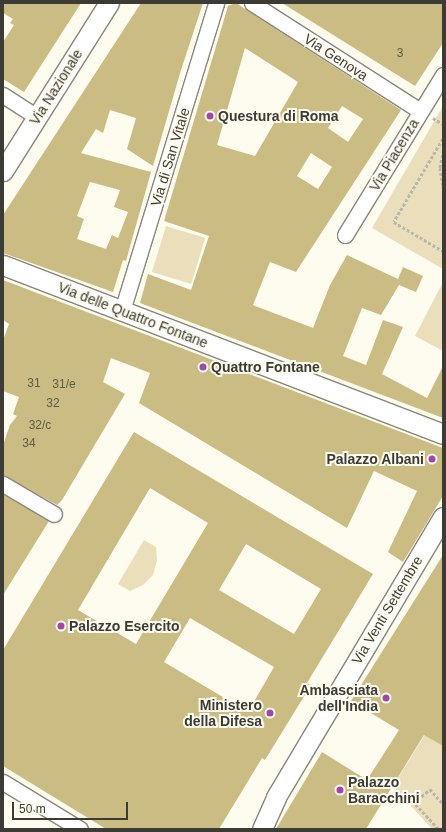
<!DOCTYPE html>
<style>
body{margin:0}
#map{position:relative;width:446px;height:832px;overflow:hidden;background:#fefbef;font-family:Helvetica,sans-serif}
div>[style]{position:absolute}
.green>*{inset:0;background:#eadfba;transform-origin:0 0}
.building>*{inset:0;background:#cbbc84}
.path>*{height:2.5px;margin-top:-1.25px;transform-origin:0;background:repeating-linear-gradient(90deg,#b9b6ad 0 3px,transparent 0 5px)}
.roads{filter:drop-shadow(1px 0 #89867c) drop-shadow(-1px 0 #89867c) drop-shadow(0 1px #89867c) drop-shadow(0 -1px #89867c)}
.minor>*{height:15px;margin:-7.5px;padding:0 7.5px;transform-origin:7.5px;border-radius:7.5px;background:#fff}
.tertiary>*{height:19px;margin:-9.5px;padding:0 9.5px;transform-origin:9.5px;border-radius:9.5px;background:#fff}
.dots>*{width:11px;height:11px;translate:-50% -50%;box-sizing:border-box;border:2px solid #fefbef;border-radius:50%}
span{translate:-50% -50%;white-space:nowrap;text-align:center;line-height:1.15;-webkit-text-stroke:4px #fefbef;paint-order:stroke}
.number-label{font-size:12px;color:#605b4a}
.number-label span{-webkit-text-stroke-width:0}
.street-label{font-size:14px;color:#3c3b36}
.poi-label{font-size:14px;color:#3c3b36;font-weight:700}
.left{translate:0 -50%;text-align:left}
.right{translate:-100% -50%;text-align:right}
.frame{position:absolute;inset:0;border:4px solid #3c3b36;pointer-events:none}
.scale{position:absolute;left:12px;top:802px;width:116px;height:18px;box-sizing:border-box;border:2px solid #3c3b36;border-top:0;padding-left:5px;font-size:12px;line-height:14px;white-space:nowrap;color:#3c3b36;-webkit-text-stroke:3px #fefbef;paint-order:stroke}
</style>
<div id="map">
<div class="green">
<div style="clip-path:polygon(443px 106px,443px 269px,372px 228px)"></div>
<div style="left:166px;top:226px;width:41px;height:48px;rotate:17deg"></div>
<div style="clip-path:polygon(443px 282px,443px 351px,415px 336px)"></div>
<div style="clip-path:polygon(144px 540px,156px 547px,157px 561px,153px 575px,143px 585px,130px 591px,118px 584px)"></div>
<div style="clip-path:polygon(436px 717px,429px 737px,443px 746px,443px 829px,432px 829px,393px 786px)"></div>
</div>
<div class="building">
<div style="clip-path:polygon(3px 3px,81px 3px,24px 92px,3px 79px,3px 42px,14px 25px,10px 23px,13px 19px,3px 13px)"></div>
<div style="clip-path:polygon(evenodd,141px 3px,203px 3px,181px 70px,153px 166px,127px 149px,136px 118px,110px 110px,103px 133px,96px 129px,81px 153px,151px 172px,126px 261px,123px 260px,113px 292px,3px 253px,3px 215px,141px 3px,90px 182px,120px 190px,114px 207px,128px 212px,118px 238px,112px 235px,106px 249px,77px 239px,84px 219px,77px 216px,90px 182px)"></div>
<div style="clip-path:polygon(evenodd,236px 3px,401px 110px,296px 272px,270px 262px,253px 305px,313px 328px,330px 285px,347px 255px,398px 279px,403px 267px,423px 276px,416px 292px,399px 285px,381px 315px,362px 308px,343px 356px,366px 365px,383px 320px,403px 327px,382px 374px,427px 398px,443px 366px,443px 418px,140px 303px,148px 274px,191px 290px,209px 236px,164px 221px,228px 6px,236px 3px,245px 48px,298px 82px,255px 156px,217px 145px,245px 48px,236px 3px,342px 106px,363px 119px,348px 142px,328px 128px,342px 106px,236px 3px,311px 153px,332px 167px,318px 189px,297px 176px,311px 153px)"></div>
<div style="clip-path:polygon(282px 3px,443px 3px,443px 43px,415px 86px)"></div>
<div style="clip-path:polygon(3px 280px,443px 448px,443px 496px,403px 562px,388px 552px,417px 491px,374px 471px,347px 528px,139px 403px,150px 373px,111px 358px,103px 382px,125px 394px,62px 500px,57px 505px,3px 475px,3px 445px,10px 425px,17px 416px,13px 414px,19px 397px,3px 391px,3px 340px,9px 324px,3px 320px)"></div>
<div style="clip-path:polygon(evenodd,134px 432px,373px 574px,307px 683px,311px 685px,265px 760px,262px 758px,219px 829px,106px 829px,3px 766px,3px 650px,134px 432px,150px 488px,208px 523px,136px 644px,78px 610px,150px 488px,134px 432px,246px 544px,321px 589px,294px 634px,219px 590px,246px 544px,134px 432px,190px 618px,274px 667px,248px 712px,164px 662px,190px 618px)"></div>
<div style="clip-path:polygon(3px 494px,49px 521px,3px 595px)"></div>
<div style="clip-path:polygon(443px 555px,443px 746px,424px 735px,366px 829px,276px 829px,322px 752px,367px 780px,399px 730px,351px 701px)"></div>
</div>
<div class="path">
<div style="left:433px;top:118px;width:12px;rotate:31deg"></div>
<div style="left:443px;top:139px;width:96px;rotate:120.6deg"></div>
<div style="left:394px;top:222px;width:57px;rotate:30.6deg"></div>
<div style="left:443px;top:155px;width:13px;rotate:103deg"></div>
<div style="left:440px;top:168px;width:17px;rotate:80deg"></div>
<div style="left:438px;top:829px;width:35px;rotate:-133deg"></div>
<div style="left:414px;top:803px;width:21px;rotate:-41deg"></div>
<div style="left:430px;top:789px;width:20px;rotate:49deg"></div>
</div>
<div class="roads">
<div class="minor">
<div style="left:252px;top:3px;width:200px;rotate:32.7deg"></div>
<div style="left:3px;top:95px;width:40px;rotate:32.9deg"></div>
<div style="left:345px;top:235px;width:188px;rotate:-58.5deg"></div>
<div style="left:122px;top:311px;width:322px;rotate:-73deg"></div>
<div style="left:3px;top:484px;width:59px;rotate:30.5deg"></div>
<div style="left:3px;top:782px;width:90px;rotate:31.4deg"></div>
</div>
<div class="tertiary">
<div style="left:3px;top:171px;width:199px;rotate:-57.8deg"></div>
<div style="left:3px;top:265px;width:471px;rotate:21deg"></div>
<div style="left:262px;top:829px;width:35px;rotate:-66deg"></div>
<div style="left:276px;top:797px;width:326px;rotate:-59.2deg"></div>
</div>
</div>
<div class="dots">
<div style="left:210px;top:116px;background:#a644aa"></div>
<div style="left:203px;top:367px;background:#a644aa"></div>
<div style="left:432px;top:459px;background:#a644aa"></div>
<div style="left:61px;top:626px;background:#a644aa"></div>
<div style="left:386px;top:698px;background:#a644aa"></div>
<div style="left:270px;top:713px;background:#a644aa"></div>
<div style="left:340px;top:790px;background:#a644aa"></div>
</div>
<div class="number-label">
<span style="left:400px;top:54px">3</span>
<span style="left:34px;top:384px">31</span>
<span style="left:64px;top:385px">31/e</span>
<span style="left:53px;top:404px">32</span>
<span style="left:40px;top:426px">32/c</span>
<span style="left:29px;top:444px">34</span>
</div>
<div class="street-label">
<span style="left:336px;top:57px;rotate:33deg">Via Genova</span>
<span style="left:56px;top:87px;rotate:-58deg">Via Nazionale</span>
<span style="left:394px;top:155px;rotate:-59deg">Via Piacenza</span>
<span style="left:170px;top:157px;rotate:-73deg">Via di San Vitale</span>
<span style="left:133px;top:315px;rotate:21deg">Via delle Quattro Fontane</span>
<span style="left:387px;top:610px;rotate:-59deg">Via Venti Settembre</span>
</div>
<div class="poi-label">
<span class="left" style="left:218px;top:116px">Questura di Roma</span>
<span class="left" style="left:211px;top:367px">Quattro Fontane</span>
<span class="right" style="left:424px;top:459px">Palazzo Albani</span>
<span class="left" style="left:69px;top:626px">Palazzo Esercito</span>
<span class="right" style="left:378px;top:698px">Ambasciata<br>dell'India</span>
<span class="right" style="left:262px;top:713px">Ministero<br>della Difesa</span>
<span class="left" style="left:348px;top:790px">Palazzo<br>Baracchini</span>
</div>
<div class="frame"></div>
<div class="scale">50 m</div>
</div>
